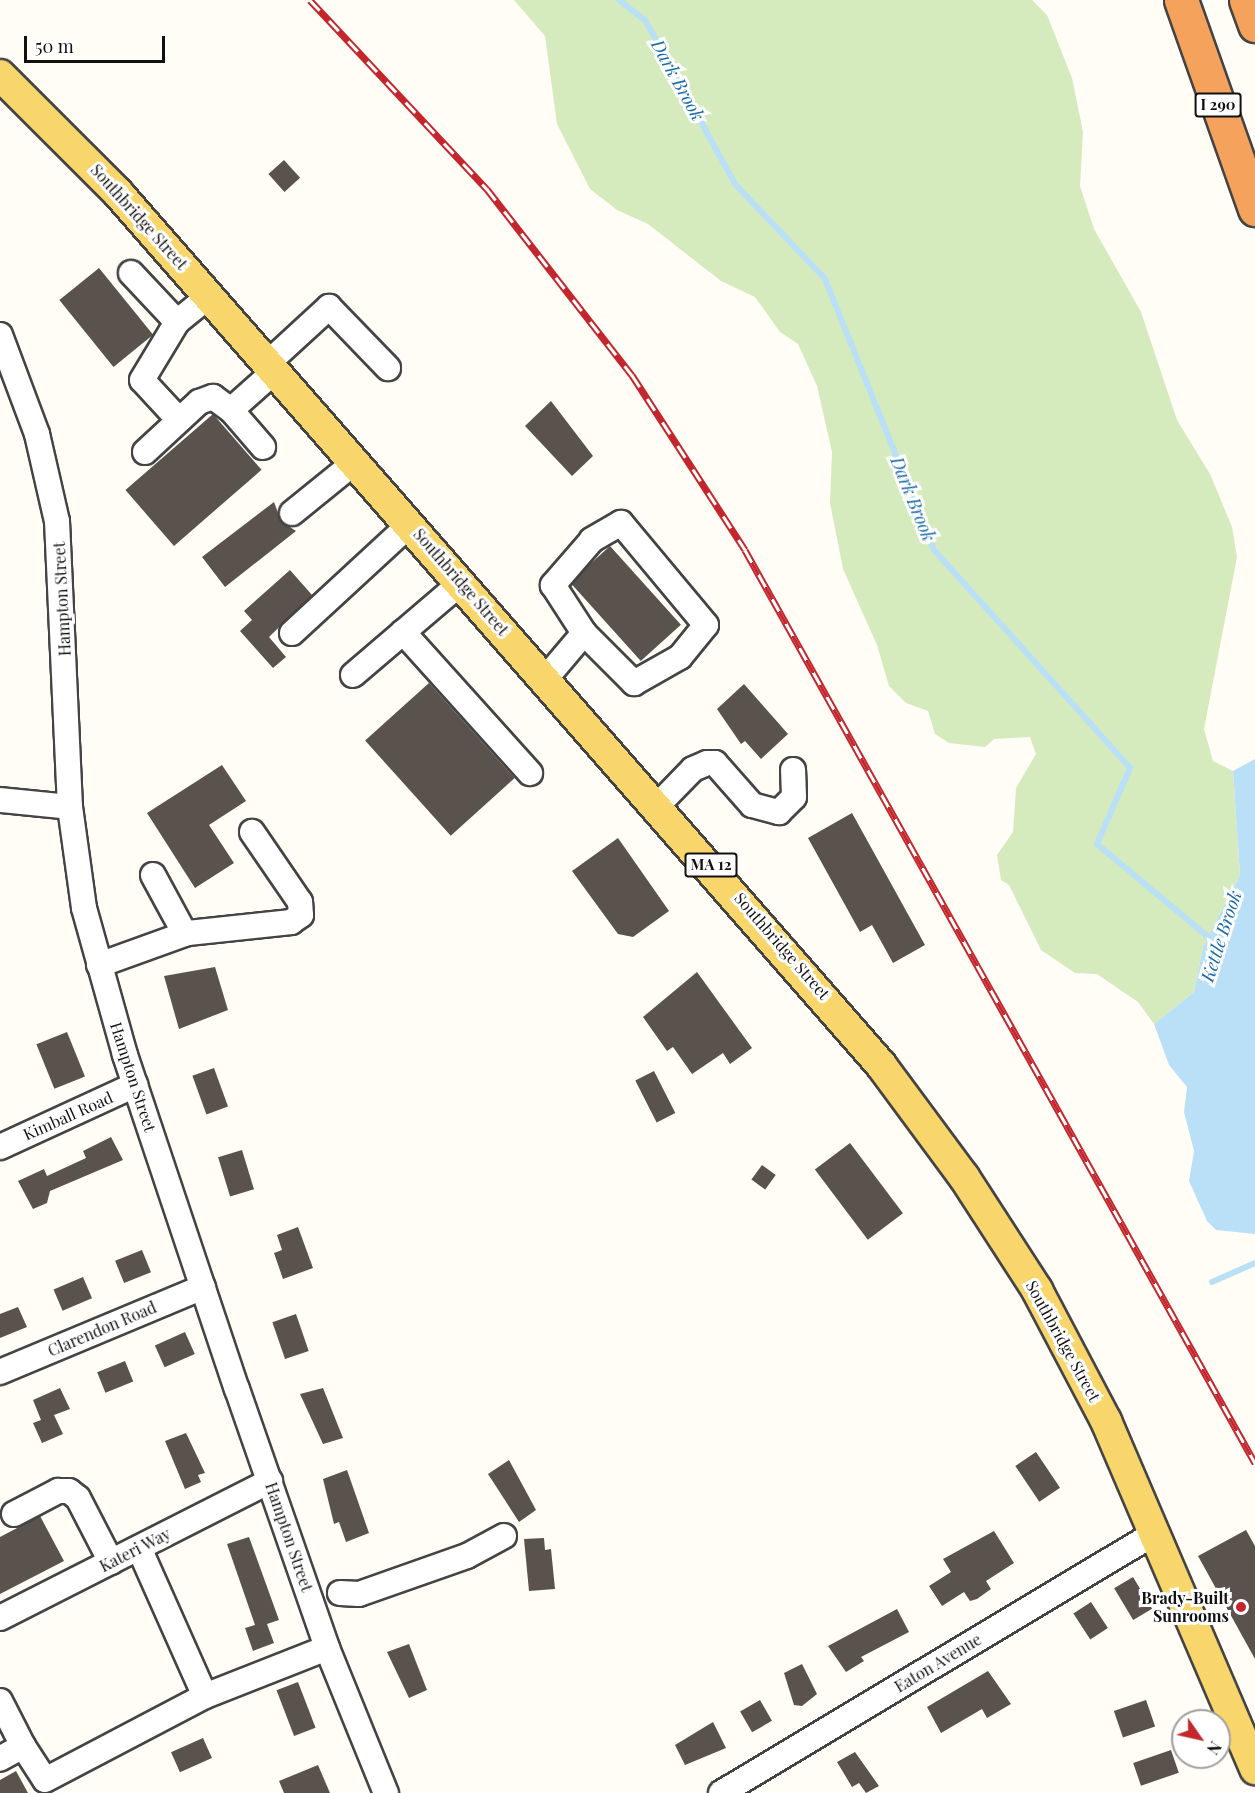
<!DOCTYPE html>
<style>
body{margin:0}
#map{position:relative;width:1255px;height:1793px;overflow:hidden;background:#fffdf5;font-family:"Playfair Display",serif}
div>[style]{position:absolute}
.green>*{inset:0;background:#d5ebbd}
.water>*{inset:0;background:#b9e0f7}
.stream>*{height:6px;margin:-3px;padding:0 3px;transform-origin:3px;border-radius:3px;background:#b9e0f7}
.building>*{inset:0;background:#5a524d;transform-origin:0 0}
.roads{filter:drop-shadow(2px 0 #444) drop-shadow(-2px 0 #444) drop-shadow(0 2px #444) drop-shadow(0 -2px #444)}
.minor>*{height:24px;margin:-12px;padding:0 12px;transform-origin:12px;border-radius:12px;background:#fff}
.major>*{height:30px;margin:-15px;padding:0 15px;transform-origin:15px;border-radius:15px;background:#f9d66b}
.highway>*{height:33px;margin:-16.5px;padding:0 16.5px;transform-origin:16.5px;border-radius:16.5px;background:#f5a25d}
.rail>*{height:7px;margin-top:-3.5px;transform-origin:0;background:repeating-linear-gradient(90deg,#fff 0 14px,#c4262e 0 28px);box-sizing:border-box;border-block:2px solid #c4262e}
.dots>*{width:16px;height:16px;translate:-50% -50%;box-sizing:border-box;border:3px solid #fff;border-radius:50%}
span{translate:-50% -50%;white-space:nowrap;text-align:center;line-height:1.15;-webkit-text-stroke:6px #fff;paint-order:stroke}
.shield-label span{padding:2px 4px;background:#fff;border:2px solid;border-radius:4px;-webkit-text-stroke-width:0}
.shield-label{font-size:15px;color:#111;font-weight:700}
.street-label{font-size:16px;color:#111}
.poi-label{font-size:16px;color:#111;font-weight:700}
.right{translate:-100% -50%;text-align:right}
.water-label{font-size:18px;color:#1768a6;font-style:italic}
.north{position:absolute;left:1171px;top:1709px;width:60px;height:60px;box-sizing:border-box;background:#fff;border:2px solid #a0a0a0;border-radius:50%;rotate:124deg;font-size:16px;font-weight:700;line-height:24px;text-align:center;color:#111}
.north::after{content:'';display:block;margin:auto;width:21px;height:27px;background:#c4262e;clip-path:polygon(50% 0,100% 100%,50% 72%,0 100%)}
.scale{position:absolute;left:24px;top:36px;width:141px;height:27px;box-sizing:border-box;border:3px solid #111;border-top:0;padding-left:8px;font-size:18px;line-height:21px;white-space:nowrap;color:#111;-webkit-text-stroke:4px #fff;paint-order:stroke}
</style>
<div id="map">
<div class="green">
<div style="clip-path:polygon(514px 0,1032px 0,1047px 15px,1072px 78px,1083px 132px,1080px 186px,1094px 229px,1141px 312px,1177px 420px,1210px 474px,1232px 527px,1237px 557px,1204px 729px,1213px 761px,1233px 771px,1240px 875px,1203px 947px,1194px 992px,1154px 1024px,1138px 1002px,1097px 974px,1075px 973px,1041px 950px,1009px 885px,1001px 880px,997px 855px,1013px 832px,1016px 788px,1036px 754px,1030px 737px,994px 739px,985px 747px,949px 743px,935px 734px,928px 711px,906px 703px,889px 686px,877px 645px,843px 569px,830px 503px,832px 452px,817px 386px,798px 344px,780px 332px,755px 297px,721px 281px,648px 224px,617px 210px,590px 189px,557px 124px,545px 36px)"></div>
</div>
<div class="water">
<div style="clip-path:polygon(1255px 759px,1255px 1234px,1216px 1230px,1207px 1221px,1189px 1181px,1194px 1151px,1184px 1112px,1187px 1087px,1169px 1065px,1154px 1024px,1194px 992px,1203px 947px,1240px 875px,1233px 771px)"></div>
</div>
<div class="stream">
<div style="left:619px;top:0;width:33px;rotate:38deg"></div>
<div style="left:645px;top:20px;width:187px;rotate:61.2deg"></div>
<div style="left:735px;top:184px;width:131px;rotate:46.5deg"></div>
<div style="left:825px;top:279px;width:292px;rotate:68.1deg"></div>
<div style="left:934px;top:550px;width:293px;rotate:48deg"></div>
<div style="left:1130px;top:768px;width:83px;rotate:113.5deg"></div>
<div style="left:1097px;top:844px;width:151px;rotate:39.9deg"></div>
<div style="left:1212px;top:1282px;width:47px;rotate:-23.8deg"></div>
</div>
<div class="building">
<div style="left:284px;top:160px;width:24px;height:21px;rotate:48deg"></div>
<div style="left:99px;top:268px;width:86px;height:51px;rotate:51deg"></div>
<div style="clip-path:polygon(551px 401px,593px 456px,572px 476px,525px 426px)"></div>
<div style="left:213px;top:414px;width:74px;height:116px;rotate:49deg"></div>
<div style="clip-path:polygon(274px 502px,281px 521px,296px 531px,225px 587px,202px 557px)"></div>
<div style="left:610px;top:546px;width:106px;height:54px;rotate:48deg"></div>
<div style="clip-path:polygon(290px 570px,312px 595px,269px 637px,286px 657px,273px 668px,240px 631px,252px 620px,244px 611px)"></div>
<div style="left:429px;top:683px;width:128px;height:86px;rotate:48deg"></div>
<div style="clip-path:polygon(744px 684px,788px 734px,761px 759px,745px 741px,741px 744px,717px 709px)"></div>
<div style="clip-path:polygon(222px 765px,246px 801px,209px 825px,234px 863px,195px 888px,147px 813px)"></div>
<div style="clip-path:polygon(852px 813px,925px 945px,893px 963px,872px 925px,860px 932px,808px 838px)"></div>
<div style="clip-path:polygon(618px 838px,669px 911px,633px 937px,618px 934px,572px 871px)"></div>
<div style="clip-path:polygon(215px 967px,228px 1010px,179px 1029px,164px 976px)"></div>
<div style="clip-path:polygon(697px 972px,752px 1048px,730px 1064px,723px 1053px,692px 1074px,673px 1047px,667px 1051px,643px 1017px)"></div>
<div style="left:67px;top:1032px;width:48px;height:33px;rotate:68deg"></div>
<div style="left:214px;top:1068px;width:41px;height:23px;rotate:70deg"></div>
<div style="left:654px;top:1071px;width:47px;height:21px;rotate:63deg"></div>
<div style="clip-path:polygon(111px 1137px,123px 1160px,50px 1191px,47px 1203px,33px 1209px,18px 1181px,44px 1169px,47px 1176px,86px 1158px,83px 1151px)"></div>
<div style="left:850px;top:1143px;width:88px;height:44px;rotate:53deg"></div>
<div style="left:242px;top:1150px;width:41px;height:25px;rotate:73deg"></div>
<div style="left:762px;top:1165px;width:17px;height:18px;rotate:36deg"></div>
<div style="clip-path:polygon(298px 1227px,313px 1268px,283px 1279px,274px 1253px,282px 1250px,277px 1235px)"></div>
<div style="left:142px;top:1250px;width:24px;height:29px;rotate:68deg"></div>
<div style="left:83px;top:1277px;width:23px;height:32px;rotate:67deg"></div>
<div style="clip-path:polygon(18px 1307px,27px 1327px,0 1338px,0 1314px)"></div>
<div style="left:296px;top:1314px;width:39px;height:25px;rotate:71deg"></div>
<div style="left:185px;top:1332px;width:24px;height:33px;rotate:66deg"></div>
<div style="left:125px;top:1361px;width:22px;height:30px;rotate:68deg"></div>
<div style="clip-path:polygon(60px 1388px,70px 1409px,54px 1415px,63px 1434px,42px 1443px,33px 1423px,41px 1420px,33px 1400px)"></div>
<div style="clip-path:polygon(323px 1388px,343px 1438px,323px 1444px,300px 1394px)"></div>
<div style="clip-path:polygon(186px 1433px,205px 1473px,198px 1475px,201px 1482px,185px 1489px,165px 1441px)"></div>
<div style="left:1036px;top:1452px;width:43px;height:25px;rotate:56deg"></div>
<div style="clip-path:polygon(509px 1460px,536px 1510px,519px 1522px,488px 1474px)"></div>
<div style="clip-path:polygon(347px 1470px,369px 1533px,346px 1542px,339px 1522px,334px 1524px,323px 1479px)"></div>
<div style="clip-path:polygon(40px 1516px,64px 1561px,0 1594px,0 1537px)"></div>
<div style="clip-path:polygon(1246px 1530px,1255px 1546px,1255px 1659px,1198px 1556px)"></div>
<div style="clip-path:polygon(994px 1531px,1014px 1563px,986px 1581px,991px 1589px,977px 1599px,970px 1601px,964px 1592px,942px 1606px,929px 1586px,951px 1572px,943px 1559px)"></div>
<div style="clip-path:polygon(249px 1537px,279px 1620px,267px 1624px,274px 1643px,253px 1651px,245px 1628px,255px 1625px,227px 1544px)"></div>
<div style="clip-path:polygon(544px 1538px,545px 1550px,551px 1549px,555px 1589px,529px 1591px,524px 1539px)"></div>
<div style="left:1133px;top:1577px;width:37px;height:22px;rotate:59deg"></div>
<div style="left:1091px;top:1602px;width:31px;height:21px;rotate:57deg"></div>
<div style="clip-path:polygon(897px 1609px,909px 1632px,861px 1657px,864px 1661px,846px 1672px,828px 1646px)"></div>
<div style="clip-path:polygon(409px 1644px,427px 1690px,409px 1698px,387px 1652px)"></div>
<div style="clip-path:polygon(802px 1664px,817px 1694px,802px 1706px,794px 1705px,784px 1673px)"></div>
<div style="clip-path:polygon(988px 1671px,1011px 1704px,987px 1718px,982px 1709px,941px 1733px,927px 1707px)"></div>
<div style="left:298px;top:1682px;width:49px;height:23px;rotate:69deg"></div>
<div style="left:760px;top:1700px;width:24px;height:23px;rotate:60deg"></div>
<div style="left:1146px;top:1700px;width:28px;height:34px;rotate:71deg"></div>
<div style="clip-path:polygon(713px 1722px,726px 1748px,685px 1765px,675px 1745px)"></div>
<div style="left:203px;top:1738px;width:22px;height:35px;rotate:66deg"></div>
<div style="left:1171px;top:1750px;width:24px;height:40px;rotate:71deg"></div>
<div style="clip-path:polygon(855px 1752px,879px 1786px,866px 1793px,859px 1783px,852px 1787px,837px 1762px)"></div>
<div style="clip-path:polygon(318px 1765px,330px 1793px,284px 1793px,279px 1781px)"></div>
<div style="clip-path:polygon(16px 1771px,28px 1793px,0 1793px,0 1780px)"></div>
</div>
<div class="roads">
<div class="minor">
<div style="left:131px;top:273px;width:67px;rotate:46.8deg"></div>
<div style="left:0;top:335px;width:106px;rotate:69.5deg"></div>
<div style="left:37px;top:434px;width:89px;rotate:77.1deg"></div>
<div style="left:57px;top:521px;width:286px;rotate:87.4deg"></div>
<div style="left:70px;top:807px;width:102px;rotate:82.1deg"></div>
<div style="left:84px;top:908px;width:153px;rotate:74.4deg"></div>
<div style="left:125px;top:1055px;width:352px;rotate:71.5deg"></div>
<div style="left:237px;top:1389px;width:274px;rotate:70.8deg"></div>
<div style="left:327px;top:1648px;width:157px;rotate:67.9deg"></div>
<div style="left:268px;top:363px;width:83px;rotate:-42.6deg"></div>
<div style="left:329px;top:307px;width:85px;rotate:46deg"></div>
<div style="left:231px;top:410px;width:49px;rotate:49.1deg"></div>
<div style="left:179px;top:420px;width:54px;rotate:-132.8deg"></div>
<div style="left:142px;top:380px;width:68px;rotate:-58.9deg"></div>
<div style="left:177px;top:322px;width:41px;rotate:-39.1deg"></div>
<div style="left:145px;top:452px;width:74px;rotate:-42.8deg"></div>
<div style="left:199px;top:402px;width:15px;rotate:-20deg"></div>
<div style="left:213px;top:397px;width:22px;rotate:36deg"></div>
<div style="left:231px;top:410px;width:59px;rotate:-41.6deg"></div>
<div style="left:292px;top:513px;width:81px;rotate:-39deg"></div>
<div style="left:403px;top:632px;width:190px;rotate:48deg"></div>
<div style="left:292px;top:633px;width:161px;rotate:-42.7deg"></div>
<div style="left:353px;top:675px;width:143px;rotate:-40.5deg"></div>
<div style="left:546px;top:678px;width:59px;rotate:-49.8deg"></div>
<div style="left:584px;top:633px;width:71px;rotate:45deg"></div>
<div style="left:634px;top:683px;width:53px;rotate:-29.5deg"></div>
<div style="left:680px;top:657px;width:41px;rotate:-50.9deg"></div>
<div style="left:706px;top:625px;width:133px;rotate:-129.8deg"></div>
<div style="left:621px;top:523px;width:34px;rotate:150deg"></div>
<div style="left:592px;top:540px;width:60px;rotate:130.9deg"></div>
<div style="left:553px;top:585px;width:57px;rotate:57.1deg"></div>
<div style="left:0;top:800px;width:70px;rotate:5.7deg"></div>
<div style="left:658px;top:805px;width:50px;rotate:-45.8deg"></div>
<div style="left:693px;top:769px;width:15px;rotate:-23deg"></div>
<div style="left:707px;top:763px;width:8px"></div>
<div style="left:715px;top:763px;width:56px;rotate:48.6deg"></div>
<div style="left:752px;top:805px;width:28px;rotate:15deg"></div>
<div style="left:779px;top:812px;width:21px;rotate:-45deg"></div>
<div style="left:794px;top:797px;width:27px;rotate:-92deg"></div>
<div style="left:153px;top:875px;width:67px;rotate:61.5deg"></div>
<div style="left:99px;top:965px;width:95px;rotate:-19.8deg"></div>
<div style="left:188px;top:933px;width:104px;rotate:-6.1deg"></div>
<div style="left:291px;top:922px;width:12px;rotate:-35deg"></div>
<div style="left:301px;top:915px;width:13px;rotate:-94deg"></div>
<div style="left:300px;top:902px;width:85px;rotate:-124.4deg"></div>
<div style="left:0;top:1147px;width:149px;rotate:-24.7deg"></div>
<div style="left:0;top:1372px;width:220px;rotate:-22.7deg"></div>
<div style="left:14px;top:1514px;width:50px;rotate:-27.6deg"></div>
<div style="left:58px;top:1491px;width:11px"></div>
<div style="left:69px;top:1491px;width:11px;rotate:38deg"></div>
<div style="left:78px;top:1498px;width:72px;rotate:62.7deg"></div>
<div style="left:139px;top:1548px;width:162px;rotate:66deg"></div>
<div style="left:205px;top:1696px;width:131px;rotate:-21.5deg"></div>
<div style="left:340px;top:1593px;width:19px;rotate:3deg"></div>
<div style="left:359px;top:1594px;width:114px;rotate:-19.4deg"></div>
<div style="left:467px;top:1556px;width:42px;rotate:-28.4deg"></div>
<div style="left:0;top:1618px;width:303px;rotate:-26.9deg"></div>
<div style="left:0;top:1701px;width:51px;rotate:62.9deg"></div>
<div style="left:23px;top:1746px;width:26px;rotate:151deg"></div>
<div style="left:23px;top:1746px;width:40px;rotate:57.1deg"></div>
<div style="left:45px;top:1780px;width:181px;rotate:-27.7deg"></div>
<div style="left:721px;top:1793px;width:506px;rotate:-30.92deg"></div>
</div>
<div class="major">
<div style="left:0;top:75px;width:167px;rotate:45deg"></div>
<div style="left:118px;top:193px;width:1159px;rotate:48.81deg"></div>
<div style="left:881px;top:1065px;width:139px;rotate:53.5deg"></div>
<div style="left:964px;top:1177px;width:135px;rotate:57.1deg"></div>
<div style="left:1037px;top:1290px;width:148px;rotate:62.2deg"></div>
<div style="left:1106px;top:1421px;width:379px;rotate:66.8deg"></div>
</div>
<div class="highway">
<div style="left:1181px;top:0;width:222px;rotate:70.5deg"></div>
<div style="left:1246px;top:0;width:27px;rotate:70deg"></div>
</div>
</div>
<div class="rail">
<div style="left:310px;top:0;width:259px;rotate:46.9deg"></div>
<div style="left:487px;top:189px;width:236px;rotate:52.1deg"></div>
<div style="left:632px;top:375px;width:208px;rotate:57.1deg"></div>
<div style="left:745px;top:550px;width:1046px;rotate:60.81deg"></div>
</div>
<div class="dots">
<div style="left:1241px;top:1607px;background:#c4262e"></div>
</div>
<div class="shield-label">
<span style="left:1218px;top:105px">I 290</span>
<span style="left:711px;top:865px">MA 12</span>
</div>
<div class="street-label">
<span style="left:139px;top:217px;rotate:48deg">Southbridge Street</span>
<span style="left:461px;top:582px;rotate:49deg">Southbridge Street</span>
<span style="left:62px;top:599px;rotate:-93deg">Hampton Street</span>
<span style="left:782px;top:946px;rotate:49deg">Southbridge Street</span>
<span style="left:133px;top:1077px;rotate:72deg">Hampton Street</span>
<span style="left:68px;top:1116px;rotate:-24deg">Kimball Road</span>
<span style="left:102px;top:1329px;rotate:-23deg">Clarendon Road</span>
<span style="left:1063px;top:1341px;rotate:61deg">Southbridge Street</span>
<span style="left:289px;top:1537px;rotate:71deg">Hampton Street</span>
<span style="left:135px;top:1550px;rotate:-27deg">Kateri Way</span>
<span style="left:938px;top:1663px;rotate:-31deg">Eaton Avenue</span>
</div>
<div class="poi-label">
<span class="right" style="left:1229px;top:1607px">Brady-Built<br>Sunrooms</span>
</div>
<div class="water-label">
<span style="left:678px;top:80px;rotate:61deg">Dark Brook</span>
<span style="left:913px;top:499px;rotate:68deg">Dark Brook</span>
<span style="left:1221px;top:936px;rotate:-72deg">Kettle Brook</span>
</div>
<div class="north">N</div>
<div class="scale">50 m</div>
</div>
